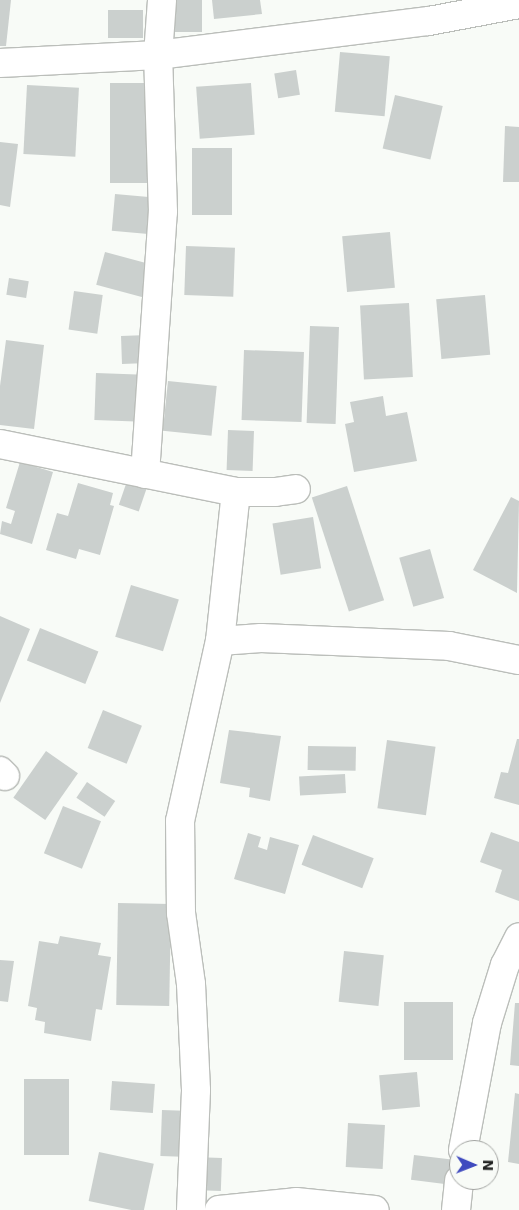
<!DOCTYPE html>
<style>
body{margin:0}
#map{position:relative;width:519px;height:1210px;overflow:hidden;background:#f8fbf7;font-family:"DejaVu Sans",sans-serif}
div>[style]{position:absolute}
.building>*{inset:0;background:#cbd0ce;transform-origin:0 0}
.roads{filter:drop-shadow(1px 0 #bbbeba) drop-shadow(-1px 0 #bbbeba) drop-shadow(0 1px #bbbeba) drop-shadow(0 -1px #bbbeba)}
.minor>*{height:28px;margin:-14px;padding:0 14px;transform-origin:14px;border-radius:14px;background:#fff}
span{translate:-50% -50%;white-space:nowrap;text-align:center;line-height:1.15;-webkit-text-stroke:4.5px #f8fbf7;paint-order:stroke}
.north{position:absolute;left:449px;top:1140px;width:50px;height:50px;box-sizing:border-box;background:#f8fbf7;border:1px solid #a2a4a1;border-radius:50%;rotate:91deg;font-size:14px;font-weight:700;line-height:20px;text-align:center;color:#212221}
.north::after{content:'';display:block;margin:auto;width:18px;height:22px;background:#404bbf;clip-path:polygon(50% 0,100% 100%,50% 72%,0 100%)}
</style>
<div id="map">
<div class="building">
<div style="clip-path:polygon(0 0,11px 0,6px 46px,0 46px)"></div>
<div style="left:174px;top:0;width:28px;height:32px"></div>
<div style="clip-path:polygon(212px 0,260px 0,262px 14px,214px 19px)"></div>
<div style="left:108px;top:10px;width:35px;height:28px"></div>
<div style="left:340px;top:52px;width:50px;height:60px;rotate:5deg"></div>
<div style="left:296px;top:70px;width:25px;height:22px;rotate:81deg"></div>
<div style="left:110px;top:83px;width:47px;height:100px"></div>
<div style="left:251px;top:83px;width:52px;height:55px;rotate:86deg"></div>
<div style="left:27px;top:85px;width:52px;height:69px;rotate:3deg"></div>
<div style="left:395px;top:95px;width:49px;height:55px;rotate:13deg"></div>
<div style="clip-path:polygon(505px 126px,519px 127px,519px 182px,503px 182px)"></div>
<div style="clip-path:polygon(0 142px,18px 144px,10px 207px,0 205px)"></div>
<div style="left:192px;top:148px;width:40px;height:67px"></div>
<div style="left:115px;top:194px;width:45px;height:37px;rotate:5deg"></div>
<div style="left:390px;top:232px;width:56px;height:48px;rotate:85deg"></div>
<div style="left:186px;top:246px;width:49px;height:49px;rotate:2deg"></div>
<div style="left:105px;top:252px;width:51px;height:34px;rotate:15deg"></div>
<div style="left:9px;top:278px;width:20px;height:17px;rotate:9deg"></div>
<div style="left:74px;top:291px;width:29px;height:39px;rotate:8deg"></div>
<div style="left:485px;top:295px;width:60px;height:49px;rotate:85deg"></div>
<div style="left:409px;top:303px;width:74px;height:49px;rotate:87deg"></div>
<div style="left:310px;top:326px;width:29px;height:97px;rotate:2deg"></div>
<div style="left:147px;top:335px;width:28px;height:26px;rotate:88deg"></div>
<div style="clip-path:polygon(6px 340px,44px 345px,34px 429px,0 425px,0 386px)"></div>
<div style="left:244px;top:350px;width:60px;height:70px;rotate:2deg"></div>
<div style="left:96px;top:373px;width:48px;height:47px;rotate:2deg"></div>
<div style="left:168px;top:381px;width:49px;height:50px;rotate:6deg"></div>
<div style="clip-path:polygon(383px 396px,386px 416px,407px 412px,417px 461px,354px 472px,345px 424px,354px 422px,350px 402px)"></div>
<div style="left:228px;top:430px;width:26px;height:40px;rotate:2deg"></div>
<div style="clip-path:polygon(20px 462px,53px 472px,32px 544px,0 534px,2px 521px,11px 524px,15px 511px,6px 508px)"></div>
<div style="left:127px;top:481px;width:21px;height:25px;rotate:19deg"></div>
<div style="clip-path:polygon(78px 483px,113px 493px,110px 505px,114px 506px,100px 555px,79px 549px,76px 559px,46px 550px,57px 513px,68px 516px)"></div>
<div style="left:347px;top:486px;width:120px;height:37px;rotate:72deg"></div>
<div style="clip-path:polygon(511px 497px,519px 501px,517px 593px,473px 570px)"></div>
<div style="left:313px;top:517px;width:52px;height:41px;rotate:81deg"></div>
<div style="left:430px;top:549px;width:51px;height:32px;rotate:74deg"></div>
<div style="left:131px;top:585px;width:50px;height:54px;rotate:17deg"></div>
<div style="clip-path:polygon(0 616px,30px 629px,0 703px)"></div>
<div style="left:40px;top:628px;width:63px;height:35px;rotate:22deg"></div>
<div style="left:103px;top:710px;width:42px;height:41px;rotate:22deg"></div>
<div style="clip-path:polygon(229px 730px,281px 736px,270px 801px,249px 797px,250px 788px,220px 783px)"></div>
<div style="clip-path:polygon(517px 739px,519px 739px,519px 805px,494px 798px,501px 772px,508px 773px)"></div>
<div style="left:387px;top:740px;width:49px;height:69px;rotate:8deg"></div>
<div style="left:308px;top:746px;width:48px;height:24px;rotate:1deg"></div>
<div style="left:46px;top:751px;width:39px;height:57px;rotate:35deg"></div>
<div style="left:345px;top:774px;width:19px;height:46px;rotate:87deg"></div>
<div style="left:87px;top:782px;width:34px;height:19px;rotate:34deg"></div>
<div style="left:63px;top:806px;width:41px;height:51px;rotate:22deg"></div>
<div style="clip-path:polygon(491px 832px,519px 842px,519px 901px,495px 892px,502px 870px,480px 862px)"></div>
<div style="clip-path:polygon(248px 833px,261px 837px,258px 847px,267px 850px,270px 837px,299px 845px,285px 894px,234px 879px)"></div>
<div style="left:313px;top:835px;width:65px;height:32px;rotate:21deg"></div>
<div style="left:118px;top:903px;width:53px;height:102px;rotate:1deg"></div>
<div style="clip-path:polygon(60px 936px,101px 943px,98px 955px,111px 957px,102px 1010px,96px 1009px,91px 1041px,44px 1033px,45px 1022px,35px 1020px,37px 1008px,28px 1006px,39px 941px,58px 944px)"></div>
<div style="left:344px;top:951px;width:40px;height:51px;rotate:6deg"></div>
<div style="clip-path:polygon(0 960px,14px 961px,8px 1002px,0 1001px)"></div>
<div style="left:404px;top:1002px;width:49px;height:58px"></div>
<div style="clip-path:polygon(515px 1003px,519px 1003px,519px 1066px,510px 1065px)"></div>
<div style="left:417px;top:1072px;width:35px;height:38px;rotate:85deg"></div>
<div style="left:24px;top:1079px;width:45px;height:76px"></div>
<div style="left:112px;top:1081px;width:43px;height:29px;rotate:4deg"></div>
<div style="clip-path:polygon(515px 1093px,519px 1094px,519px 1164px,508px 1162px)"></div>
<div style="left:162px;top:1110px;width:29px;height:46px;rotate:2deg"></div>
<div style="left:348px;top:1123px;width:37px;height:44px;rotate:3deg"></div>
<div style="left:99px;top:1152px;width:56px;height:50px;rotate:12deg"></div>
<div style="left:414px;top:1155px;width:42px;height:25px;rotate:7deg"></div>
<div style="left:194px;top:1157px;width:28px;height:33px;rotate:2deg"></div>
</div>
<div class="roads">
<div class="minor">
<div style="left:0;top:63px;width:158px;rotate:-2.9deg"></div>
<div style="left:158px;top:55px;width:273px;rotate:-7.2deg"></div>
<div style="left:429px;top:21px;width:92px;rotate:-10.7deg"></div>
<div style="left:0;top:444px;width:241px;rotate:11.5deg"></div>
<div style="left:236px;top:492px;width:39px"></div>
<div style="left:275px;top:492px;width:21px;rotate:-8deg"></div>
<div style="left:145px;top:474px;width:263px;rotate:-86.1deg"></div>
<div style="left:163px;top:212px;width:157px;rotate:-91.8deg"></div>
<div style="left:158px;top:55px;width:55px;rotate:-85.8deg"></div>
<div style="left:220px;top:641px;width:150px;rotate:-83.9deg"></div>
<div style="left:0;top:771px;width:7px;rotate:45deg"></div>
<div style="left:463px;top:1150px;width:129px;rotate:-79.3deg"></div>
<div style="left:487px;top:1023px;width:61px;rotate:-72.8deg"></div>
<div style="left:505px;top:965px;width:31px;rotate:-63deg"></div>
<div style="left:191px;top:1210px;width:120px;rotate:-87.6deg"></div>
<div style="left:196px;top:1090px;width:106px;rotate:-92.7deg"></div>
<div style="left:191px;top:984px;width:72px;rotate:-98deg"></div>
<div style="left:181px;top:913px;width:92px;rotate:-90.6deg"></div>
<div style="left:180px;top:821px;width:184px;rotate:-77.5deg"></div>
<div style="left:220px;top:641px;width:41px;rotate:-4.2deg"></div>
<div style="left:261px;top:638px;width:188px;rotate:2.4deg"></div>
<div style="left:449px;top:646px;width:71px;rotate:11.3deg"></div>
<div style="left:219px;top:1210px;width:77px;rotate:-5.9deg"></div>
<div style="left:296px;top:1202px;width:79px;rotate:5.8deg"></div>
<div style="left:456px;top:1210px;width:30px;rotate:-84deg"></div>
</div>
</div>
<div class="north">N</div>
</div>
